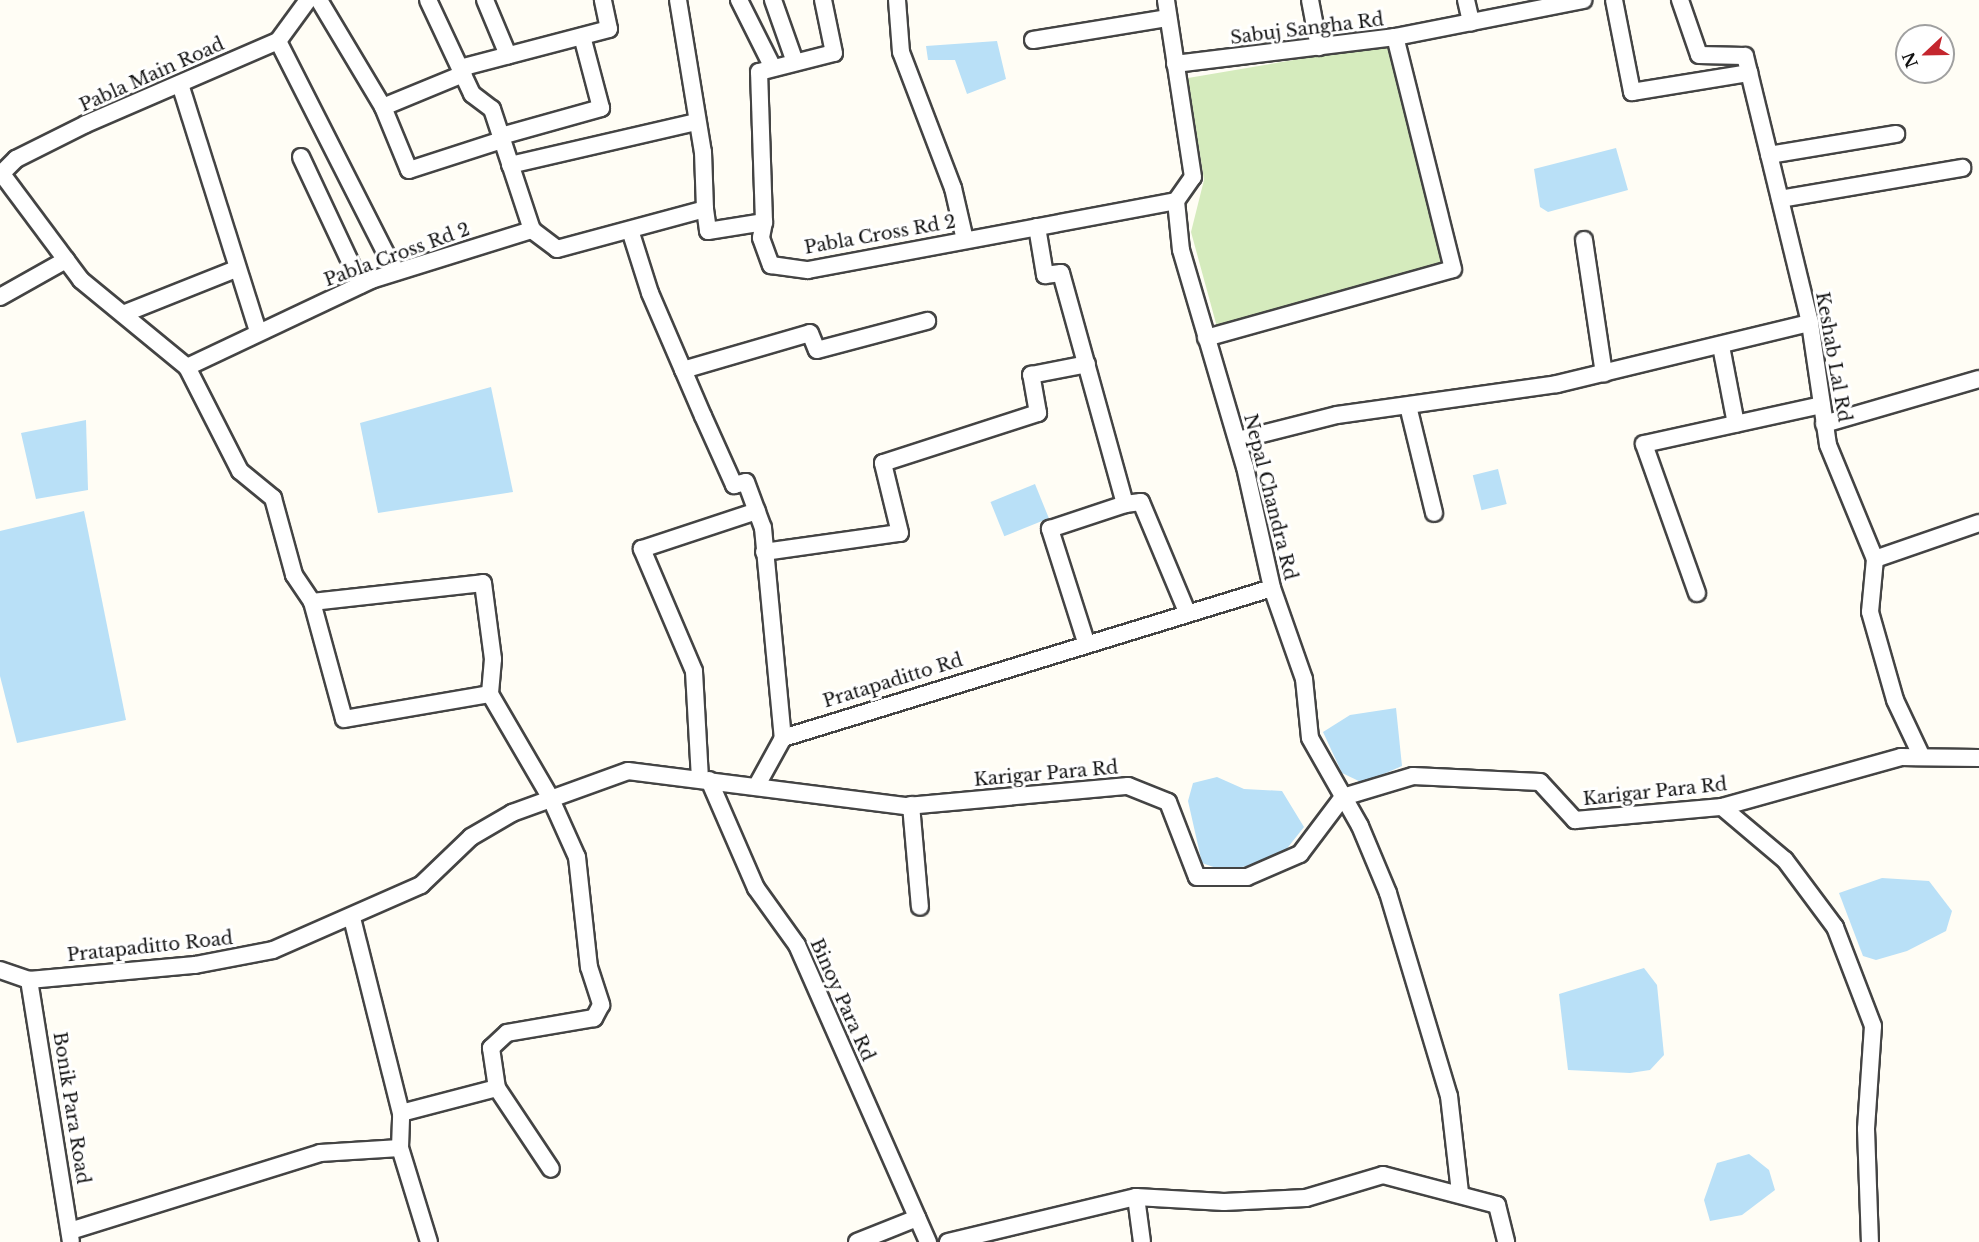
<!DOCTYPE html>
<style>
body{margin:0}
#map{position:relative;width:1979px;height:1242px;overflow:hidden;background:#fffdf5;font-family:"Libre Baskerville",serif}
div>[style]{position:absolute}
.green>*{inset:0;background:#d5ebbd}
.water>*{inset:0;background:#b9e0f7;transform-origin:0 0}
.roads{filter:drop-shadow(2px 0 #444) drop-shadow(-2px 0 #444) drop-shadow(0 2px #444) drop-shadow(0 -2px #444)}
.street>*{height:16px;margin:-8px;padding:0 8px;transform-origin:8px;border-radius:8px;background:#fff}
span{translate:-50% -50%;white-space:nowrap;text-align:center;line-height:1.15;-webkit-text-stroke:6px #fff;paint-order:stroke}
.street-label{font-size:18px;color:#111}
.north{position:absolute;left:1895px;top:24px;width:60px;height:60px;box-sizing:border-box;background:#fff;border:2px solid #a0a0a0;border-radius:50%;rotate:248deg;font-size:16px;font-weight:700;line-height:24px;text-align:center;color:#111}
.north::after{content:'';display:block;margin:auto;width:21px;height:27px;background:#c4262e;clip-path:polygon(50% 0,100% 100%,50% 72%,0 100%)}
</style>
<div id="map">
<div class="green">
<div style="clip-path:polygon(1388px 44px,1445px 265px,1217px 327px,1191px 232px,1204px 180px,1188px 78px)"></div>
</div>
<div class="water">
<div style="clip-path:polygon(997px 41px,1006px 79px,967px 94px,955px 60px,928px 60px,926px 46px)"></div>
<div style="clip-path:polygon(1616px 148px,1628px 190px,1548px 212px,1540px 207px,1534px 169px)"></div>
<div style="clip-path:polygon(491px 387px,513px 492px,378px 513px,360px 423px)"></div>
<div style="clip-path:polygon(86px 420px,88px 490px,36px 499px,21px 433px)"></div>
<div style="left:1498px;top:469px;width:36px;height:26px;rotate:76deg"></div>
<div style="left:1035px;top:484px;width:37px;height:48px;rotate:68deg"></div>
<div style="clip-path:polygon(84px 511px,126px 720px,17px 743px,0 676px,0 531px)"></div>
<div style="clip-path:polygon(1396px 708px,1402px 766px,1363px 783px,1342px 773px,1323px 732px,1350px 715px)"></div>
<div style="clip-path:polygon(1217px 777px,1244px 789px,1282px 791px,1304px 827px,1285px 851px,1248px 866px,1222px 870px,1202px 863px,1188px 801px,1193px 783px)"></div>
<div style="clip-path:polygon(1882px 878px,1929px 881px,1952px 911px,1946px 931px,1907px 951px,1876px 960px,1863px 956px,1839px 893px)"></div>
<div style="clip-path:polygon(1644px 968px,1657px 985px,1664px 1055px,1650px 1070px,1630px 1073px,1568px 1070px,1559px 994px)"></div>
<div style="clip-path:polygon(1749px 1154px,1769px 1170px,1775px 1190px,1742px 1215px,1710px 1221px,1704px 1200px,1717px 1163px)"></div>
</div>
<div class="roads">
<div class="street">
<div style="left:319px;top:0;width:125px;rotate:59.1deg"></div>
<div style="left:383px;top:107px;width:68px;rotate:67.6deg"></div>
<div style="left:409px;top:170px;width:98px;rotate:-17.9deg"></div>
<div style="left:428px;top:0;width:104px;rotate:64.9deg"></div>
<div style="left:472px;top:94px;width:25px;rotate:37deg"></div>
<div style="left:492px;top:109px;width:127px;rotate:71.7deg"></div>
<div style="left:485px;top:0;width:60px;rotate:67.3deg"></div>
<div style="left:678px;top:0;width:154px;rotate:80.7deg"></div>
<div style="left:703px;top:152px;width:57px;rotate:88deg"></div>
<div style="left:739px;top:0;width:76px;rotate:63.4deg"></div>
<div style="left:773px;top:0;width:66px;rotate:70.5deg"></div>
<div style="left:897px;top:0;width:52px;rotate:85.6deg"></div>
<div style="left:901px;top:52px;width:146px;rotate:69.1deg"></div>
<div style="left:953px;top:188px;width:53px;rotate:77deg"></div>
<div style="left:1310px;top:0;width:48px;rotate:79.2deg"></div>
<div style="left:1466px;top:0;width:23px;rotate:77deg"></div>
<div style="left:1614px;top:0;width:94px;rotate:78.9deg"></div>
<div style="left:1632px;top:92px;width:119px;rotate:-9.2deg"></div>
<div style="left:1680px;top:0;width:58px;rotate:70.9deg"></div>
<div style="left:1699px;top:55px;width:46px;rotate:1.2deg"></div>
<div style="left:1745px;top:56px;width:275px;rotate:76.3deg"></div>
<div style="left:1810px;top:323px;width:123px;rotate:81.6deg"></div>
<div style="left:1828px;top:445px;width:123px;rotate:67.6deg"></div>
<div style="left:1875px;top:559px;width:53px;rotate:95.4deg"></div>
<div style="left:1870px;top:612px;width:91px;rotate:74.1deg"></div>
<div style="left:1895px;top:700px;width:61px;rotate:64.7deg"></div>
<div style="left:1033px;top:40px;width:137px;rotate:-9.3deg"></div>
<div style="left:278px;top:41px;width:259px;rotate:63.1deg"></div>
<div style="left:1175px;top:64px;width:222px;rotate:-7deg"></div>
<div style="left:1395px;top:37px;width:192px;rotate:-11.1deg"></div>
<div style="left:460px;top:68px;width:154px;rotate:-14.7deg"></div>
<div style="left:609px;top:29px;width:30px;rotate:-102deg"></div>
<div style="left:180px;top:84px;width:259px;rotate:72.5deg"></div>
<div style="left:383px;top:107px;width:87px;rotate:-22.4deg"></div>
<div style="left:501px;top:136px;width:104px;rotate:-15.6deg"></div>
<div style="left:601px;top:108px;width:74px;rotate:-104.8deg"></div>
<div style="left:1769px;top:155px;width:129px;rotate:-9.4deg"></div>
<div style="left:301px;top:157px;width:141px;rotate:64.9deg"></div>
<div style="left:510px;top:165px;width:191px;rotate:-13deg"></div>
<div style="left:2px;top:174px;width:132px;rotate:53.3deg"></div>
<div style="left:81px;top:280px;width:137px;rotate:39.4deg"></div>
<div style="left:187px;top:367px;width:117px;rotate:63deg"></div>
<div style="left:240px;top:471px;width:43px;rotate:39.3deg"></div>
<div style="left:273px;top:498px;width:80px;rotate:74.7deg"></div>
<div style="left:294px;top:575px;width:32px;rotate:56deg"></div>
<div style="left:312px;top:602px;width:172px;rotate:-6.3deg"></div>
<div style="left:483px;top:583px;width:77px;rotate:82.5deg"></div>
<div style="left:493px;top:659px;width:35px;rotate:95deg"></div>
<div style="left:490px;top:694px;width:119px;rotate:59.8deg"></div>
<div style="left:550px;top:797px;width:66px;rotate:65.8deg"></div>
<div style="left:577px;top:857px;width:111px;rotate:83.8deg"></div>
<div style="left:589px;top:967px;width:40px;rotate:72deg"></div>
<div style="left:601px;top:1005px;width:15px;rotate:118deg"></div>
<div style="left:594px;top:1018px;width:88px;rotate:170.2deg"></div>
<div style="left:507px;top:1033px;width:22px;rotate:137deg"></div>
<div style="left:491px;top:1048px;width:40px;rotate:81.5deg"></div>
<div style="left:0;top:175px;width:23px;rotate:-45deg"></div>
<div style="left:16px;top:159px;width:78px;rotate:-26.6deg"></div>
<div style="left:86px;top:124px;width:209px;rotate:-23.4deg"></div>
<div style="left:278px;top:41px;width:51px;rotate:-53.8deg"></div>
<div style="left:1780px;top:199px;width:185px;rotate:-9.7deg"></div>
<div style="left:1176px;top:201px;width:49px;rotate:84.2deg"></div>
<div style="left:1181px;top:250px;width:226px;rotate:73.6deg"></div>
<div style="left:1245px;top:467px;width:124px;rotate:77.4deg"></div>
<div style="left:1272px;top:588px;width:96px;rotate:70.6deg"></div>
<div style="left:1304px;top:679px;width:59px;rotate:84.2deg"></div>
<div style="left:1310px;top:738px;width:101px;rotate:60.4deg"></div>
<div style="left:1360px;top:826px;width:73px;rotate:67.3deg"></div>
<div style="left:1388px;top:893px;width:212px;rotate:73.3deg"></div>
<div style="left:1449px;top:1096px;width:97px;rotate:83.5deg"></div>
<div style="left:764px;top:222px;width:150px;rotate:-91.9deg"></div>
<div style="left:759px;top:72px;width:77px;rotate:-14.2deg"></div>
<div style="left:834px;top:53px;width:54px;rotate:-101.7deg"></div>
<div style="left:1037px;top:227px;width:49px;rotate:80.5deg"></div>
<div style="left:1045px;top:275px;width:16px;rotate:-7deg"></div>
<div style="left:1061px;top:273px;width:240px;rotate:74.5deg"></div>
<div style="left:1125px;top:504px;width:16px;rotate:-7deg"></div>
<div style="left:1141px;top:502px;width:119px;rotate:67.3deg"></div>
<div style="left:532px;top:230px;width:31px;rotate:37deg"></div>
<div style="left:557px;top:249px;width:153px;rotate:-15.1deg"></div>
<div style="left:705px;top:209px;width:22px;rotate:82deg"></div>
<div style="left:708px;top:231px;width:57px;rotate:-9.1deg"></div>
<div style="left:764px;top:222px;width:16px;rotate:101deg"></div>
<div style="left:761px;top:238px;width:29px;rotate:70deg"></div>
<div style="left:771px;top:265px;width:37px;rotate:8deg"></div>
<div style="left:808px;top:270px;width:374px;rotate:-10.6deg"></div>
<div style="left:1176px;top:201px;width:29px;rotate:-55deg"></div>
<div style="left:1193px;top:177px;width:179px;rotate:-98.7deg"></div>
<div style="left:630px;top:230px;width:66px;rotate:72.4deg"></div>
<div style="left:650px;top:293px;width:134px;rotate:66.7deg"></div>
<div style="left:703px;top:416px;width:76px;rotate:65.8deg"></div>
<div style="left:734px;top:485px;width:12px;rotate:-14deg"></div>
<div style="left:746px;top:482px;width:49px;rotate:69.7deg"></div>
<div style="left:763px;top:528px;width:211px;rotate:84.6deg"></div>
<div style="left:1584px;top:240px;width:135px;rotate:81.5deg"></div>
<div style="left:0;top:297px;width:76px;rotate:-29.3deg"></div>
<div style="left:123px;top:314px;width:122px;rotate:-21.7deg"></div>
<div style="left:1206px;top:338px;width:256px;rotate:-15.6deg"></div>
<div style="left:1453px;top:269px;width:239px;rotate:-104deg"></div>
<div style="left:1721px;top:346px;width:79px;rotate:79.1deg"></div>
<div style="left:187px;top:367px;width:204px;rotate:-25.3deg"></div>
<div style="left:371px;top:280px;width:169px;rotate:-17.3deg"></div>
<div style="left:683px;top:370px;width:132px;rotate:-16.2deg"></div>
<div style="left:810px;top:333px;width:18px;rotate:68deg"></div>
<div style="left:817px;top:350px;width:114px;rotate:-14.8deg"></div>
<div style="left:1408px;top:406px;width:110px;rotate:76.3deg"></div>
<div style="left:1824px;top:424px;width:161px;rotate:-16.2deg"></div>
<div style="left:1238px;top:440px;width:102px;rotate:-14.2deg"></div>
<div style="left:1337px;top:415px;width:222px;rotate:-8deg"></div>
<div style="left:1557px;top:384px;width:260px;rotate:-13.6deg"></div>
<div style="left:764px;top:552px;width:137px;rotate:-8deg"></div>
<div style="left:900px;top:533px;width:72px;rotate:-103.7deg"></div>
<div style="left:883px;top:463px;width:163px;rotate:-17.9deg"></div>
<div style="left:1038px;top:413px;width:39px;rotate:-100deg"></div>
<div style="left:1031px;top:375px;width:57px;rotate:-11.1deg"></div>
<div style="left:1875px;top:559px;width:110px;rotate:-19.1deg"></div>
<div style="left:1697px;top:593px;width:158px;rotate:-109.6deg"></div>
<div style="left:1644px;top:444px;width:182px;rotate:-12.4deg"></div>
<div style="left:312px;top:602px;width:121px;rotate:74.7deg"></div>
<div style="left:344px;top:719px;width:148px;rotate:-9.7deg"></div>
<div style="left:1086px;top:642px;width:119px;rotate:-107.7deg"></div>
<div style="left:1050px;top:529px;width:79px;rotate:-18.4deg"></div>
<div style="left:700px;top:779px;width:108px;rotate:-93.2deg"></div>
<div style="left:694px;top:671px;width:133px;rotate:-113.1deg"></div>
<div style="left:642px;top:549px;width:121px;rotate:-18.3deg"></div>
<div style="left:709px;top:780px;width:118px;rotate:66.5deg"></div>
<div style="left:756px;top:888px;width:70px;rotate:54.3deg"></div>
<div style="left:797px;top:945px;width:325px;rotate:66.2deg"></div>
<div style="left:756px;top:787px;width:56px;rotate:-61.1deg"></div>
<div style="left:783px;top:738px;width:511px;rotate:-17.05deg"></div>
<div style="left:911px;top:805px;width:102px;rotate:85deg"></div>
<div style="left:1722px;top:807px;width:82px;rotate:40.1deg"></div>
<div style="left:1785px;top:860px;width:84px;rotate:53.3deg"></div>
<div style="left:1835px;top:927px;width:106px;rotate:69deg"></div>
<div style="left:1873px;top:1026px;width:103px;rotate:93.9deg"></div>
<div style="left:1866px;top:1129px;width:113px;rotate:88deg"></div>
<div style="left:352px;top:918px;width:201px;rotate:75.9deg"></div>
<div style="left:0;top:970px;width:31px;rotate:19deg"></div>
<div style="left:29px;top:980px;width:167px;rotate:-5.2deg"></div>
<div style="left:195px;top:965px;width:79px;rotate:-10.9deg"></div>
<div style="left:273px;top:950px;width:162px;rotate:-23.7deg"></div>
<div style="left:421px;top:885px;width:69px;rotate:-43.8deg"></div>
<div style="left:471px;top:837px;width:48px;rotate:-30.3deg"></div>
<div style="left:512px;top:813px;width:123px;rotate:-19.9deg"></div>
<div style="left:628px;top:771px;width:281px;rotate:7.2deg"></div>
<div style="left:907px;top:806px;width:222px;rotate:-5.2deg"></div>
<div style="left:1128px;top:786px;width:43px;rotate:21.8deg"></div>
<div style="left:1168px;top:802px;width:80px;rotate:68.9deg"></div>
<div style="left:1197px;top:877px;width:50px"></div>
<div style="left:1247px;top:877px;width:58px;rotate:-23.5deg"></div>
<div style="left:1300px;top:854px;width:71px;rotate:-53deg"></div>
<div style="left:1343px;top:797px;width:73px;rotate:-16.7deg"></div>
<div style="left:1413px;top:776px;width:127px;rotate:2.7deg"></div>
<div style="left:1540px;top:782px;width:52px;rotate:47.4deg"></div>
<div style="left:1575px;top:820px;width:148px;rotate:-5.1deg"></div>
<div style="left:1722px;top:807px;width:186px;rotate:-15.6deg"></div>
<div style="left:1901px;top:757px;width:78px;rotate:0.7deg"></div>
<div style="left:29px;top:980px;width:264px;rotate:80.9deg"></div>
<div style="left:1136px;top:1197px;width:45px;rotate:82.4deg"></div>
<div style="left:70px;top:1231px;width:262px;rotate:-17.3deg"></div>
<div style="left:320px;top:1153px;width:80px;rotate:-3.6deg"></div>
<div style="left:429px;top:1242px;width:98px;rotate:-107.1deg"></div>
<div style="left:400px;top:1148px;width:35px;rotate:-88deg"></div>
<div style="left:401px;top:1113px;width:99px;rotate:-14.6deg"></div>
<div style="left:497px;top:1088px;width:97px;rotate:56.3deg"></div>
<div style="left:857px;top:1242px;width:65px;rotate:-21.8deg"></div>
<div style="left:948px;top:1242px;width:193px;rotate:-13.5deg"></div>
<div style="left:1136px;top:1197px;width:88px;rotate:3.3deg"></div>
<div style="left:1224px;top:1202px;width:82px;rotate:-2.8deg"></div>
<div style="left:1306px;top:1198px;width:80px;rotate:-16.6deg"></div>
<div style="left:1383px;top:1175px;width:118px;rotate:14.7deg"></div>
<div style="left:1497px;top:1205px;width:38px;rotate:76deg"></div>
</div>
</div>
<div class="street-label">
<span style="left:1307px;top:29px;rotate:-7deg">Sabuj Sangha Rd</span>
<span style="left:152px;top:75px;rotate:-24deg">Pabla Main Road</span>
<span style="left:880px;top:235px;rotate:-10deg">Pabla Cross Rd 2</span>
<span style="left:397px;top:255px;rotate:-20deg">Pabla Cross Rd 2</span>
<span style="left:1833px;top:357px;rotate:80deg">Keshab Lal Rd</span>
<span style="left:1270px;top:497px;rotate:76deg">Nepal Chandra Rd</span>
<span style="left:893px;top:681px;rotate:-17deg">Pratapaditto Rd</span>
<span style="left:1046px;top:774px;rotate:-5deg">Karigar Para Rd</span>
<span style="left:1655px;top:792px;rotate:-6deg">Karigar Para Rd</span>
<span style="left:150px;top:947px;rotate:-6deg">Pratapaditto Road</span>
<span style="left:842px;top:1000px;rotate:66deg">Binoy Para Rd</span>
<span style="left:71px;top:1108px;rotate:81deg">Bonik Para Road</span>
</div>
<div class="north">N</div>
</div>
